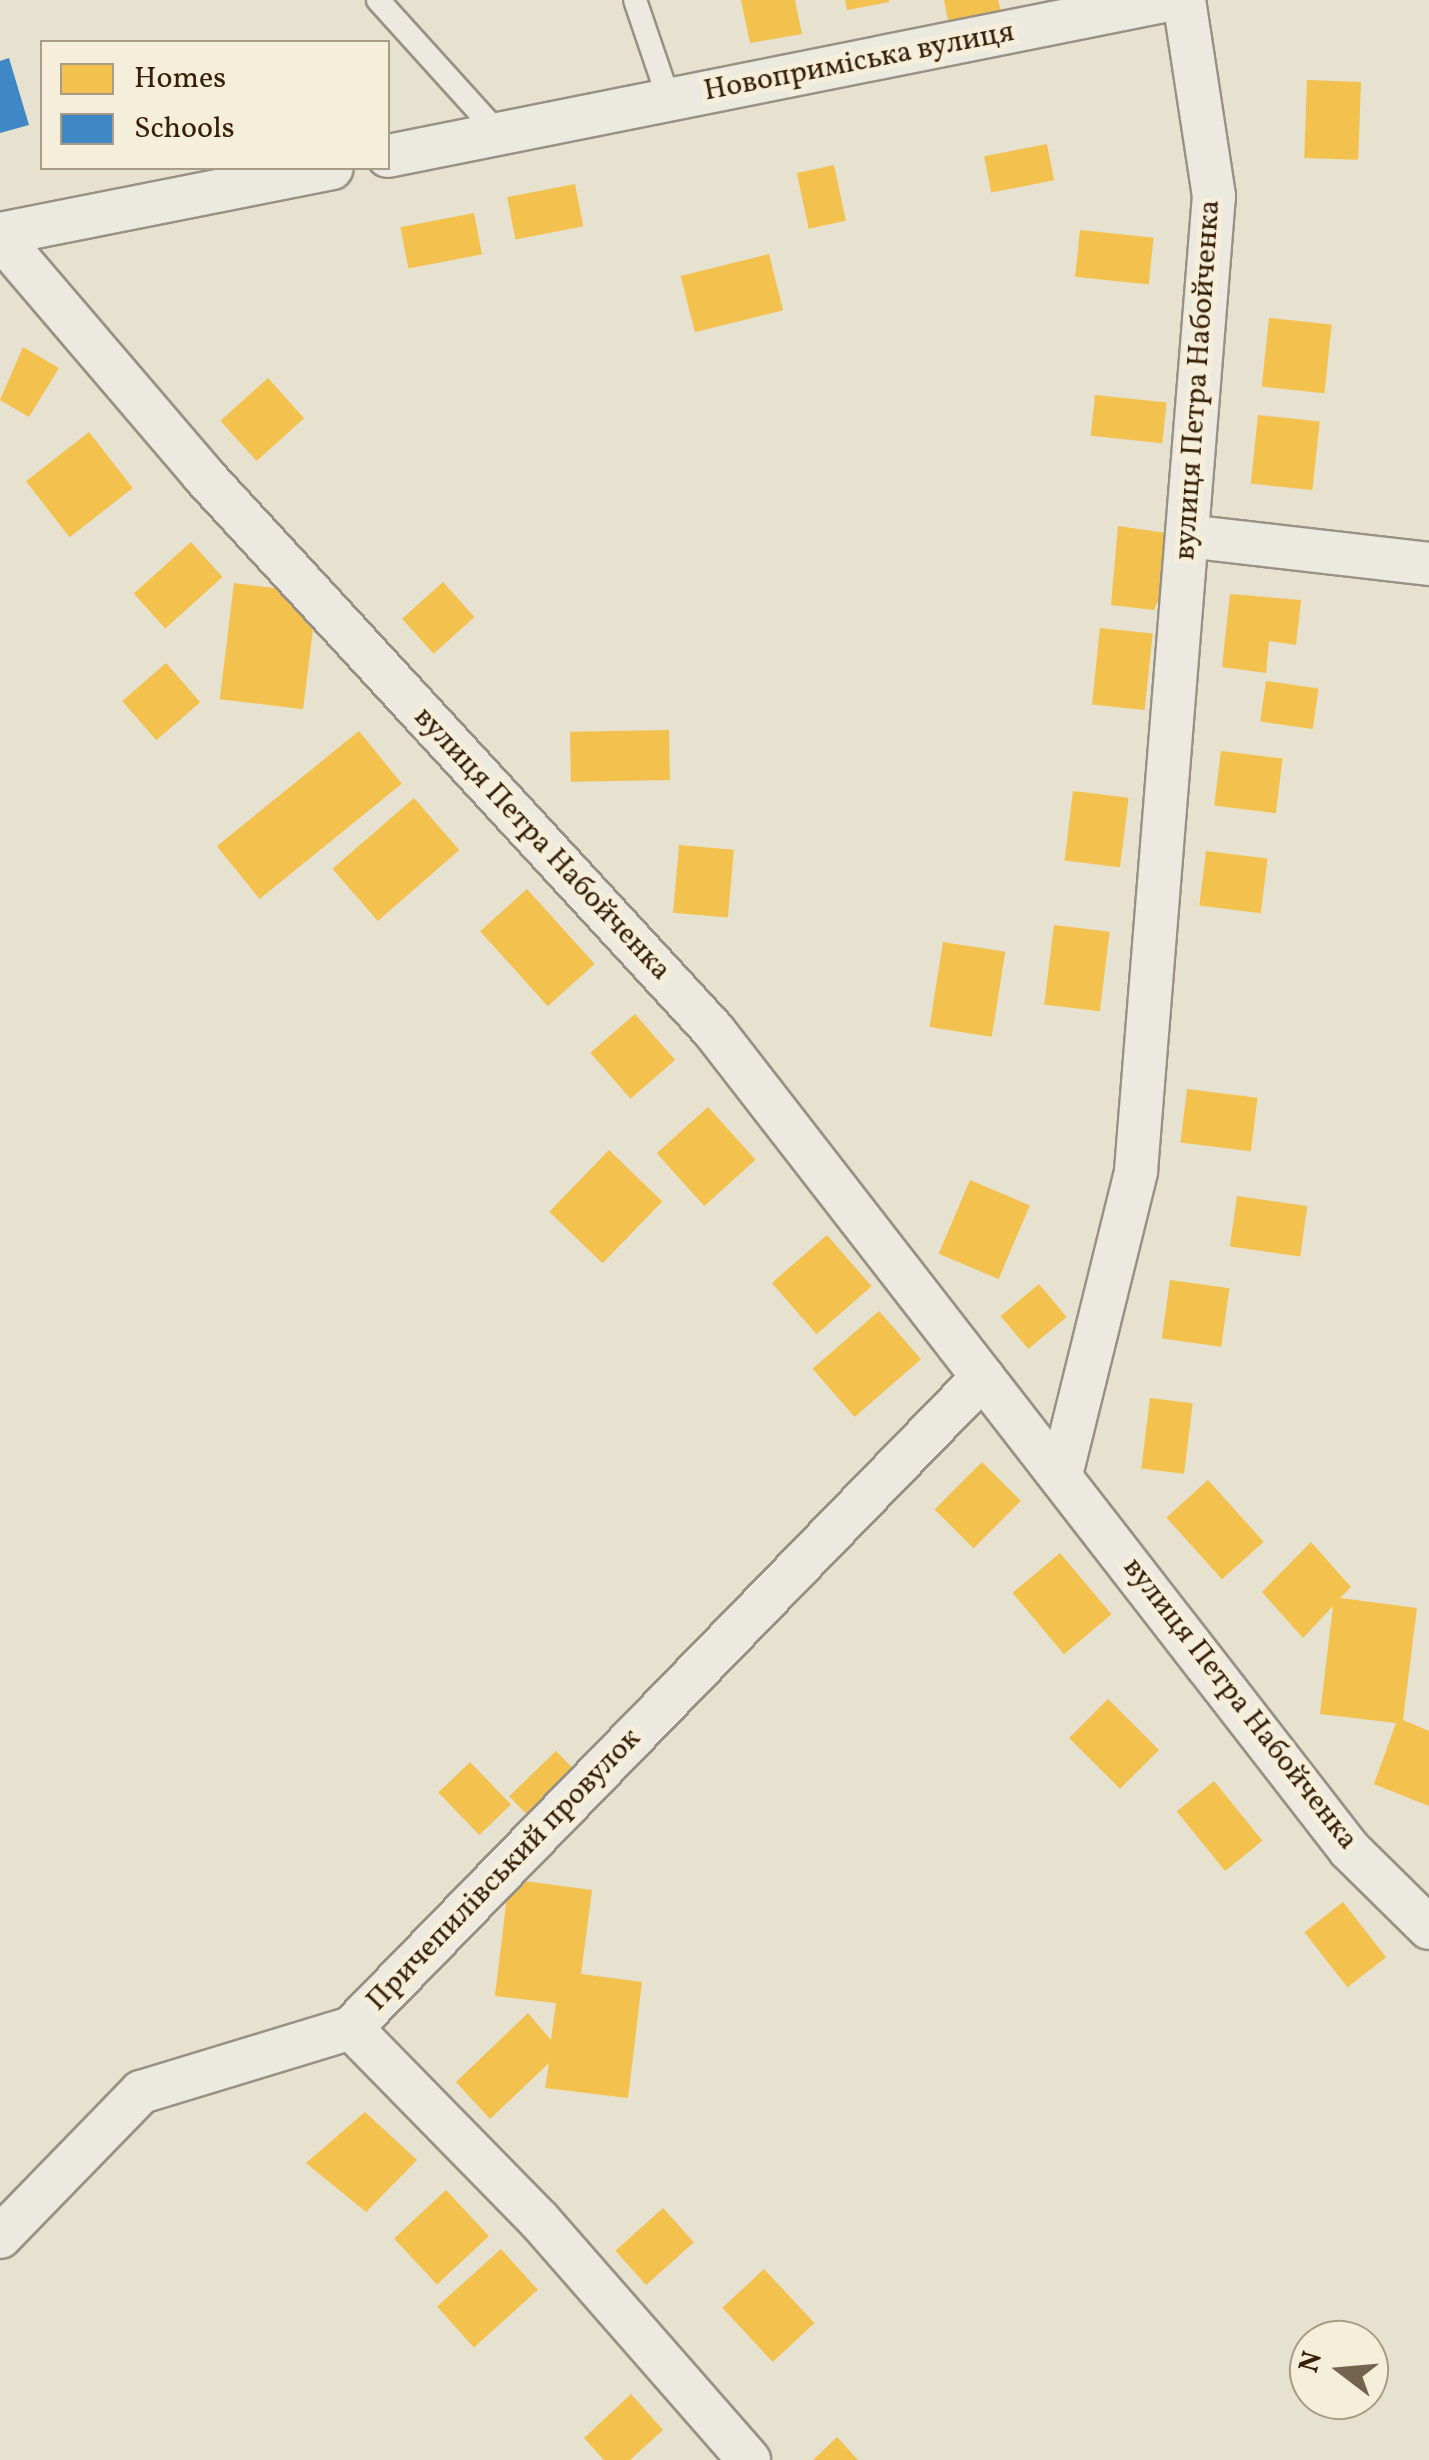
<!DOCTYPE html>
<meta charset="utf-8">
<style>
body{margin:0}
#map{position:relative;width:1429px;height:2460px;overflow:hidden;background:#e7e1d0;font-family:Vollkorn,serif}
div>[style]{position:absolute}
.homes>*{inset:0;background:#f2c14e;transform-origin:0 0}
.schools>*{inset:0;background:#3f88c5}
.roads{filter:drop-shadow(2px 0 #989184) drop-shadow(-2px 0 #989184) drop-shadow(0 2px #989184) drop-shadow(0 -2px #989184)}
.lane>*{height:22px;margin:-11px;padding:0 11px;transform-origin:11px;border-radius:11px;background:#ece9e0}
.street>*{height:42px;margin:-21px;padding:0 21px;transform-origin:21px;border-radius:21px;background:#ece9e0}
span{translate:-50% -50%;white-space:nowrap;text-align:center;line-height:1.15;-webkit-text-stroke:10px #f5eedb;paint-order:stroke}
.street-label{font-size:30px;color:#382007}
.legend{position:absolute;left:40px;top:40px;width:350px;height:130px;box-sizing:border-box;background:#f5eedb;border:2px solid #a99c86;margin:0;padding:12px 18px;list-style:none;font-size:30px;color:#382007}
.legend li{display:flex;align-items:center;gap:20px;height:50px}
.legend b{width:50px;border:2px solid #a99c86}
.north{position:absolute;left:1289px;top:2320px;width:100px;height:100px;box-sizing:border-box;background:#f5eedb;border:2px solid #a99c86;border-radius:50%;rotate:286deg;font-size:28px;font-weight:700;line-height:40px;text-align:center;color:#382007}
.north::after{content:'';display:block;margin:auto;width:35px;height:45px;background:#75644d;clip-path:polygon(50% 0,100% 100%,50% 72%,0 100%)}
</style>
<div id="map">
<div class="homes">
<div style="clip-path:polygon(741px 0,795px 0,802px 34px,750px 43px)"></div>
<div style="clip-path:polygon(845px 0,889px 0,889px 2px,847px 10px)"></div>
<div style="clip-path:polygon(944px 0,998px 0,1002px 15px,949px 25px)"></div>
<div style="left:1307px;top:80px;width:54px;height:78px;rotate:2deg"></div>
<div style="left:1047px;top:144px;width:37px;height:64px;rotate:79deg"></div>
<div style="left:834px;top:165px;width:57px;height:38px;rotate:78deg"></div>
<div style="left:575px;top:184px;width:43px;height:69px;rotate:79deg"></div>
<div style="left:474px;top:213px;width:42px;height:75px;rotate:79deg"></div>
<div style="left:1080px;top:230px;width:74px;height:47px;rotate:6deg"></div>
<div style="left:769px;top:254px;width:58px;height:91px;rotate:76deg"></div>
<div style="left:1269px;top:318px;width:63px;height:69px;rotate:6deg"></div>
<div style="clip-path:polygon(23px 347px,59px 368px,29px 417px,0 400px)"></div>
<div style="left:268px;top:378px;width:54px;height:64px;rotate:48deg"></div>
<div style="left:1095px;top:395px;width:72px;height:41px;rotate:6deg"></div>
<div style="left:1258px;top:415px;width:62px;height:69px;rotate:6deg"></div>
<div style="left:89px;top:432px;width:71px;height:80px;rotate:52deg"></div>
<div style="clip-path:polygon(1118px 526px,1187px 536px,1154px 610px,1111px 605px)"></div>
<div style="left:191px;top:542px;width:47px;height:77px;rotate:48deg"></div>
<div style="left:443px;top:582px;width:47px;height:55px;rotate:48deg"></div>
<div style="left:234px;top:583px;width:84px;height:117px;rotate:7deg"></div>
<div style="clip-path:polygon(1230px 594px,1301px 600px,1296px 645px,1269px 641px,1266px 673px,1222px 667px)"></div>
<div style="left:1100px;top:628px;width:53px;height:77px;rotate:6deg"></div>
<div style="left:166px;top:663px;width:52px;height:58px;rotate:49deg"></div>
<div style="left:1266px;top:681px;width:53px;height:41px;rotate:8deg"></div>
<div style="left:669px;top:730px;width:50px;height:99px;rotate:89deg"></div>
<div style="left:359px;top:731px;width:68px;height:183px;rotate:51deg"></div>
<div style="left:1221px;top:751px;width:62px;height:55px;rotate:7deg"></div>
<div style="left:1073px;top:791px;width:56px;height:70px;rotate:7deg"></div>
<div style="left:414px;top:798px;width:69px;height:108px;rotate:49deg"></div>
<div style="left:679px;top:845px;width:55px;height:68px;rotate:5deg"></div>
<div style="left:1206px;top:851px;width:62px;height:55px;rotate:7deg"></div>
<div style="left:527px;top:889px;width:101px;height:63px;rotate:48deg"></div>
<div style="left:1054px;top:925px;width:56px;height:80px;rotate:7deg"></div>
<div style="left:943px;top:942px;width:63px;height:86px;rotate:9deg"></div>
<div style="left:635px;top:1014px;width:61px;height:59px;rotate:49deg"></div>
<div style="left:1187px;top:1089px;width:71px;height:54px;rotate:7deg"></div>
<div style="left:708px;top:1107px;width:71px;height:69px;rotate:48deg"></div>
<div style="left:609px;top:1150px;width:74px;height:86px;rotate:44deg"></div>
<div style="left:970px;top:1180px;width:65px;height:80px;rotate:23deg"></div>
<div style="left:1237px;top:1196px;width:71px;height:51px;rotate:8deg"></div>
<div style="left:827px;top:1235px;width:68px;height:73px;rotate:49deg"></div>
<div style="left:1170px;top:1280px;width:60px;height:59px;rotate:8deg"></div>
<div style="left:1039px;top:1284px;width:43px;height:50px;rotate:50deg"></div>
<div style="left:879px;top:1311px;width:64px;height:88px;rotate:49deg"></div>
<div style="left:1150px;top:1398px;width:43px;height:71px;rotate:7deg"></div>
<div style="left:982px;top:1462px;width:55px;height:67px;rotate:45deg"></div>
<div style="left:1208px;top:1480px;width:83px;height:56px;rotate:48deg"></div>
<div style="clip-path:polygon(1311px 1542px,1351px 1587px,1340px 1598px,1417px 1608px,1403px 1720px,1429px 1731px,1429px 1806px,1374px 1784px,1396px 1723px,1320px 1714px,1333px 1606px,1303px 1638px,1262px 1592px)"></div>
<div style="left:1060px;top:1553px;width:80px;height:62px;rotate:50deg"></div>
<div style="left:1108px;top:1699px;width:72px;height:55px;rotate:45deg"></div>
<div style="left:556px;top:1751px;width:39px;height:65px;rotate:46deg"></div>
<div style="left:470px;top:1762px;width:59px;height:44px;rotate:46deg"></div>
<div style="left:1214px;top:1781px;width:77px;height:48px;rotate:51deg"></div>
<div style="clip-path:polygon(509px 1879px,592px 1890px,581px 1974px,642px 1982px,628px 2098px,545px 2088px,549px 2063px,490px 2119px,456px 2082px,528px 2013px,551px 2040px,556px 2003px,495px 1996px)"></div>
<div style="left:1343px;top:1902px;width:70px;height:49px;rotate:52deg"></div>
<div style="clip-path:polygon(365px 2112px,417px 2160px,366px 2212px,306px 2163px)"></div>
<div style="left:446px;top:2190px;width:63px;height:71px;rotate:47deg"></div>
<div style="left:663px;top:2208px;width:46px;height:64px;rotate:48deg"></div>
<div style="left:501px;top:2249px;width:55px;height:86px;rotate:48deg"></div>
<div style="left:764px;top:2269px;width:74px;height:57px;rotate:47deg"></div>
<div style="clip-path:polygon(631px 2394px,663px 2430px,630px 2460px,604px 2460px,584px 2438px)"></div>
<div style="clip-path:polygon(837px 2437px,858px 2460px,813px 2460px)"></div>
</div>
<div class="schools">
<div style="clip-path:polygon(9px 58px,29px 125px,0 133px,0 61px)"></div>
</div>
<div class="roads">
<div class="lane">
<div style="left:378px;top:0;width:181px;rotate:47.9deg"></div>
<div style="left:635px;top:0;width:106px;rotate:71.2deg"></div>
</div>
<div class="street">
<div style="left:388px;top:156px;width:795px;rotate:-11.31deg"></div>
<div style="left:0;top:234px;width:338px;rotate:-11.2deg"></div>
<div style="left:0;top:237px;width:313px;rotate:49.5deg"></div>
<div style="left:203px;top:475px;width:755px;rotate:47.41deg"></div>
<div style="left:714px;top:1031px;width:1037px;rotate:52.17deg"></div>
<div style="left:1350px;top:1850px;width:111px;rotate:44.6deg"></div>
<div style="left:1187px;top:536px;width:244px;rotate:6.6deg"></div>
<div style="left:1062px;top:1471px;width:309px;rotate:-76.1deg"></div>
<div style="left:1136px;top:1171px;width:978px;rotate:-85.43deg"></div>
<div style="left:1214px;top:196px;width:198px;rotate:-98.7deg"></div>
<div style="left:351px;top:2028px;width:269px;rotate:45.6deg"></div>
<div style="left:539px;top:2220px;width:319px;rotate:48.8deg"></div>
<div style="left:0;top:2237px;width:202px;rotate:-45.8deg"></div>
<div style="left:141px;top:2092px;width:220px;rotate:-16.9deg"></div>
<div style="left:351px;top:2028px;width:907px;rotate:-45.85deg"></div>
</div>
</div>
<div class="street-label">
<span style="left:859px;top:62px;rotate:-11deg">Новоприміська вулиця</span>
<span style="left:1198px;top:380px;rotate:-86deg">вулиця Петра Набойченка</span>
<span style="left:542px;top:844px;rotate:47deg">вулиця Петра Набойченка</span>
<span style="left:1240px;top:1704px;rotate:52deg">вулиця Петра Набойченка</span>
<span style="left:504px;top:1870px;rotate:-46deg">Причепилівський провулок</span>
</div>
<ul class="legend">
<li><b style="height:28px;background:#f2c14e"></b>Homes</li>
<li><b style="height:28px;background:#3f88c5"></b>Schools</li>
</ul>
<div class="north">N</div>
</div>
